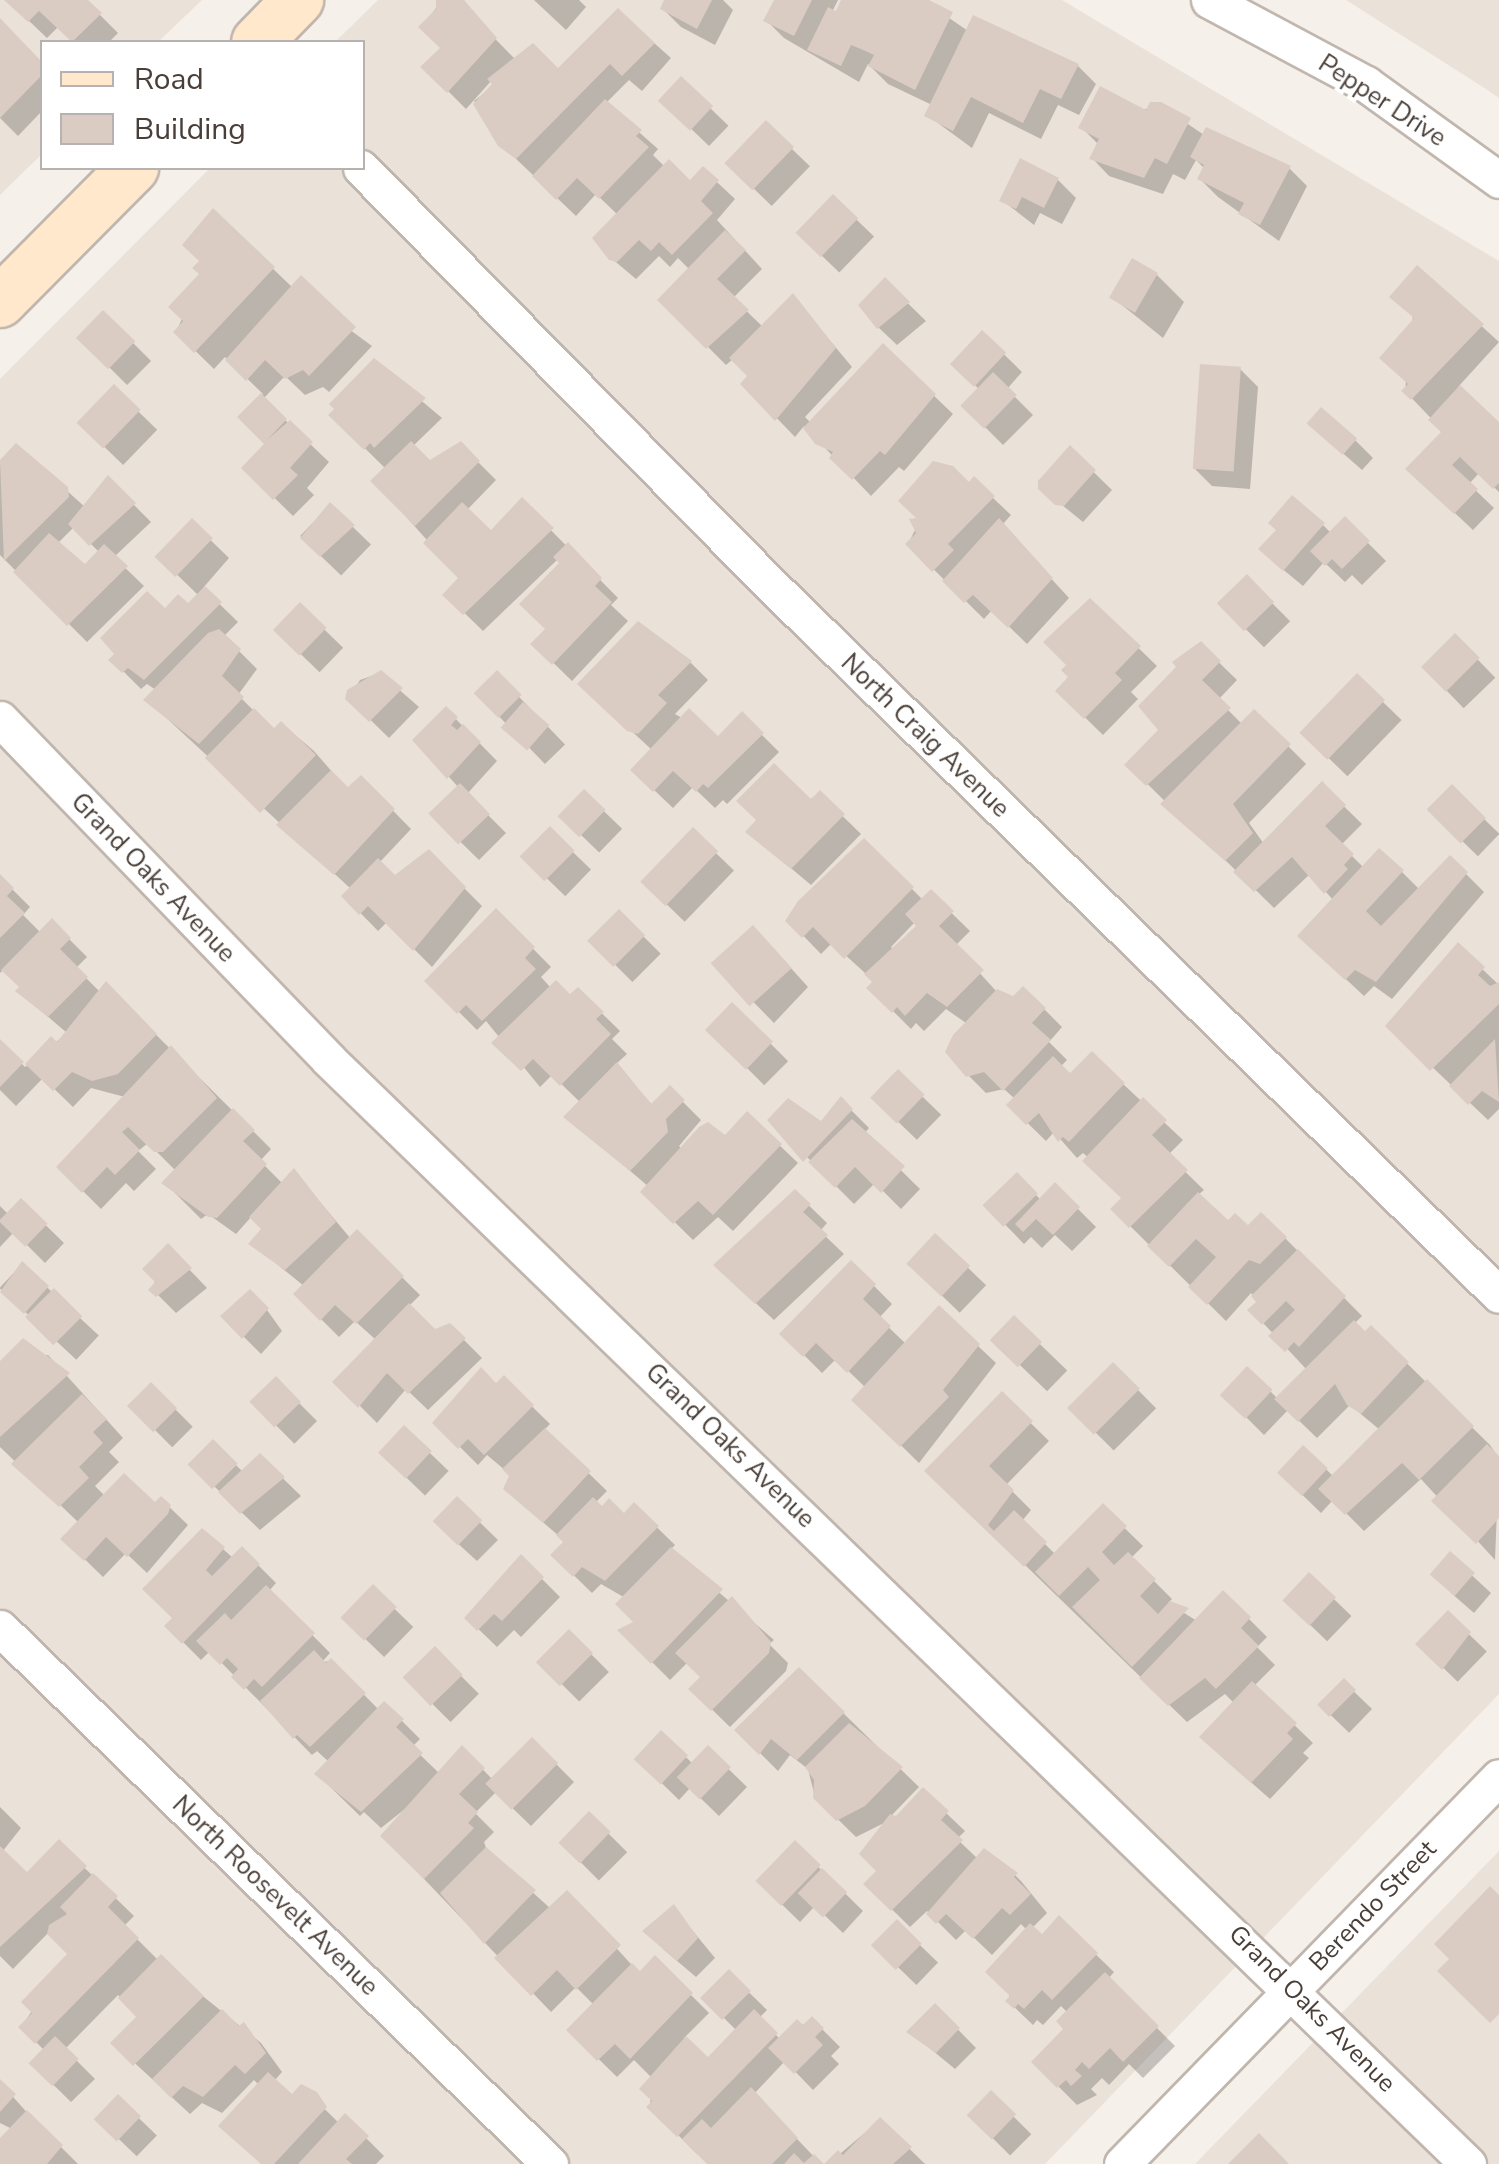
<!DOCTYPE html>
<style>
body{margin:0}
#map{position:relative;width:1499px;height:2164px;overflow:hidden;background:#f6f0eb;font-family:"Nunito Sans",sans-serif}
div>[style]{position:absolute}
.residential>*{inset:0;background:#eae1d9}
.shadow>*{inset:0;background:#0003;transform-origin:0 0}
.building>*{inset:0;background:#dbccc3;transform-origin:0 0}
.roads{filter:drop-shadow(2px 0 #c1b6ad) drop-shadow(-2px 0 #c1b6ad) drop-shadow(0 2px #c1b6ad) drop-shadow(0 -2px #c1b6ad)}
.street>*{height:35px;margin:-17.5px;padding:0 17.5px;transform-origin:17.5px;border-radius:17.5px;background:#fff}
.secondary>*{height:50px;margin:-25px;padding:0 25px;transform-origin:25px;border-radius:25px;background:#ffe8cb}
span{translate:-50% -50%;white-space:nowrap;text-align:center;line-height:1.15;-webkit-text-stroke:8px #fff;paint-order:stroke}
.street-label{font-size:25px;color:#4a3f38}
.legend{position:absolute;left:40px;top:40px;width:325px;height:130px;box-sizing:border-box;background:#fff;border:2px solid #b7b2af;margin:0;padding:12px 18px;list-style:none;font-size:30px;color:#4a3f38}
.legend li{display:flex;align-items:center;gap:20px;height:50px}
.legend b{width:50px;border:2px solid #b7b2af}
</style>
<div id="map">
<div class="residential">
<div style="clip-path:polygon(0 0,202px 0,158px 42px,42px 42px,42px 154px,0 195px)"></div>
<div style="clip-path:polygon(378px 0,1062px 0,1499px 261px,1499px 1694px,1045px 2164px,0 2164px,0 379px,210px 168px,362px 168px,362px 42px,335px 42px)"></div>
<div style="clip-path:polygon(1346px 0,1499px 0,1499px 98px,1486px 89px)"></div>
<div style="clip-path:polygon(1499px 1851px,1499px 2164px,1195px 2164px)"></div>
</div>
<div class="shadow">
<div style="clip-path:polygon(7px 0,85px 0,118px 33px,109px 42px,75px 42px,58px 27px,47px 38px)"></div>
<div style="clip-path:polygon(442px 0,457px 0,515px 59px,558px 71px,618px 11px,671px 58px,642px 91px,629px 80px,606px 103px,658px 149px,653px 155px,665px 167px,690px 183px,703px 169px,735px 199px,717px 220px,762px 269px,733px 298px,763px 327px,793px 296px,852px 367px,805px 417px,811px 423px,883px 347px,953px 414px,904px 471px,899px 467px,871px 496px,804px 426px,795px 437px,744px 384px,751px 376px,733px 359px,726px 365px,661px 300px,690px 270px,678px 258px,670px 267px,659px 256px,636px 279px,611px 258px,618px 215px,596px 194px,576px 216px,492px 136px,494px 125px,474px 101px,496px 84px,492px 80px,466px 109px,424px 67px,443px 48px,422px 27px)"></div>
<div style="clip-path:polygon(534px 0,579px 0,586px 7px,566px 30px)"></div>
<div style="clip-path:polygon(667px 0,723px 0,733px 10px,715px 45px,681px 27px,663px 9px)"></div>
<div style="clip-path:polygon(777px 0,838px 0,832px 12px,837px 15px,844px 0,923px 0,968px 31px,1078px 66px,1096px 84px,1079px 115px,1058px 105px,1041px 139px,989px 113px,972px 148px,927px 115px,932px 105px,888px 84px,868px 64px,859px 82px,784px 38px,766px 20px)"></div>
<div style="clip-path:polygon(0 22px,42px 65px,42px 111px,18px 136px,0 118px)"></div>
<div style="left:681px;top:80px;width:66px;height:28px;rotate:44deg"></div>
<div style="clip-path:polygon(1160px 105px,1204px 135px,1289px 168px,1307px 186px,1279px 241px,1218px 197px,1200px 179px,1205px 169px,1196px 160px,1185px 180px,1173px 174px,1163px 194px,1109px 176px,1092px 158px,1099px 145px,1081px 127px)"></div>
<div style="left:766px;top:124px;width:61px;height:55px;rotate:44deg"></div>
<div style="clip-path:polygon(1058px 180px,1076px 198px,1062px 224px,1040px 213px,1034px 225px,1002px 200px)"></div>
<div style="left:833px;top:197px;width:57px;height:50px;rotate:44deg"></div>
<div style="clip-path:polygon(213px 211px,293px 288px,372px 346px,329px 392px,323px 387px,305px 395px,285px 376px,263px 399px,329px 462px,307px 488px,314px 495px,293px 516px,244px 468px,268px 445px,241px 417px,263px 394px,225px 357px,214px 369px,176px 332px,202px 274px)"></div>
<div style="clip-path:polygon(1418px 268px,1499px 342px,1458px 387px,1499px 425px,1499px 492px,1479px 473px,1469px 484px,1494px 508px,1473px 530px,1426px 486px,1444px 432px,1405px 391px)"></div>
<div style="clip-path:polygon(1157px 275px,1184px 302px,1163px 338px,1112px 297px)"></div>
<div style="clip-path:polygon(885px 281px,926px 321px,897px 345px,879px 328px)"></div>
<div style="left:103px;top:313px;width:68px;height:34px;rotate:45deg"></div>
<div style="clip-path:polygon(982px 333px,1022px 372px,1007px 389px,1033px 415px,1003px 445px,963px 405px,979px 389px,953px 364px)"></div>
<div style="clip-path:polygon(374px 361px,442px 418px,413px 446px,430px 463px,460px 444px,496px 480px,467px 510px,491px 533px,522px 501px,618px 598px,611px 605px,628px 621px,572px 681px,534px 644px,548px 629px,562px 563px,558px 559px,483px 631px,446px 595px,461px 578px,374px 481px,386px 469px,331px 415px)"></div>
<div style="clip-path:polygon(1240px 369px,1258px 387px,1250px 489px,1212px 486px,1194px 468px)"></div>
<div style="left:114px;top:388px;width:60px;height:49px;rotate:44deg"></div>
<div style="clip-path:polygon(1355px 440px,1373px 458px,1362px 470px,1329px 441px)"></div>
<div style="clip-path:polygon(evenodd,17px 446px,85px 507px,108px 479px,151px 522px,114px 557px,144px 586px,87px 642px,0 555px,0 465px,17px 446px,74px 527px,100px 553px,86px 568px,58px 543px,74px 527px)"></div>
<div style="clip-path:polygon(1070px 449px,1112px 490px,1083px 522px,1041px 488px)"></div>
<div style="clip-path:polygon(974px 480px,1011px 515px,1002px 525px,1069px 598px,1027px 644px,992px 610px,984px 619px,908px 544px,920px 520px)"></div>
<div style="left:330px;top:505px;width:57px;height:43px;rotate:44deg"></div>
<div style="clip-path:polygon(1345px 520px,1386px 561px,1362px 585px,1352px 575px,1345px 582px,1324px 562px,1303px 586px,1280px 567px,1323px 525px,1331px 533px)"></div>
<div style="clip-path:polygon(192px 522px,229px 558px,203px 588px,238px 622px,224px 636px,257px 669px,238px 695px,274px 731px,282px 724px,314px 751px,348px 790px,361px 778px,411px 829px,379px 863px,395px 879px,429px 853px,482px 906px,432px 967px,387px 922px,378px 931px,344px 896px,351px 889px,147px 700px,156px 690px,147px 684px,141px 689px,112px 660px,165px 611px,188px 607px,199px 596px,159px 557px)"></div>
<div style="left:1247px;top:578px;width:61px;height:37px;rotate:45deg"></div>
<div style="clip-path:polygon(1090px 601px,1157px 666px,1131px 692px,1138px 699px,1103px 735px,1058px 691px,1072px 677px,1070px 665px)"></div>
<div style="left:300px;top:606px;width:60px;height:34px;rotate:44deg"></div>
<div style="left:1455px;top:636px;width:58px;height:44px;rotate:46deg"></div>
<div style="clip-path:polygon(1201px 645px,1237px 680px,1218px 700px,1242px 724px,1254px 712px,1306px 764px,1249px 823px,1264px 844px,1322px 785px,1362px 824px,1341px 845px,1364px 868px,1402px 872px,1420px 890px,1450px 858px,1484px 892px,1392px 999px,1374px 986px,1364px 996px,1319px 954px,1334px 901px,1310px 874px,1274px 908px,1128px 765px,1162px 730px)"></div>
<div style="clip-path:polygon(690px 662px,708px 680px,675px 714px,718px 739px,742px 715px,779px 752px,727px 804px,723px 800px,715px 808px,693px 787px,673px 808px,633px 770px,652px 750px,581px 684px)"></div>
<div style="clip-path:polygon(380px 673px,419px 707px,389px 738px,348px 698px,360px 680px)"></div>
<div style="left:497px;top:674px;width:98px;height:28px;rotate:46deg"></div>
<div style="left:1357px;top:677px;width:62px;height:78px;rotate:44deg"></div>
<div style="clip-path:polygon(446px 709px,497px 761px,467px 794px,506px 833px,479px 860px,433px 815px,459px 788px,416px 740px)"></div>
<div style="left:1452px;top:788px;width:66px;height:31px;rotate:44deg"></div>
<div style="left:584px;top:792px;width:53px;height:33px;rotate:44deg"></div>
<div style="clip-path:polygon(820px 794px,861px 834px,811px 885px,748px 832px)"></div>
<div style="left:550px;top:830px;width:57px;height:37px;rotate:44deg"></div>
<div style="left:693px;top:831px;width:57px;height:71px;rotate:44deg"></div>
<div style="clip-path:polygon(evenodd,864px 841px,923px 900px,930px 892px,970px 931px,955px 946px,997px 992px,1014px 999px,1024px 989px,1062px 1027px,1049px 1042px,1067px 1060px,1060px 1067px,1070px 1077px,1092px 1055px,1183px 1140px,1168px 1155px,1204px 1190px,1198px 1195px,1228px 1224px,1285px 1238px,1362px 1316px,1354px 1324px,1365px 1335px,1371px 1328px,1490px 1445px,1499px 1459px,1495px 1560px,1421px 1479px,1364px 1531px,1333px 1500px,1321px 1513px,1280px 1473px,1304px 1448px,1334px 1477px,1380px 1430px,1350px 1405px,1317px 1438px,1288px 1410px,1264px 1435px,1223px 1394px,1248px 1369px,1278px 1399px,1307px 1370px,1251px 1310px,1259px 1302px,1251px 1293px,1226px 1321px,1113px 1209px,1124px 1198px,1089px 1158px,1083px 1153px,1077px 1158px,1054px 1132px,1046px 1141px,1009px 1105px,1015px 1099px,1004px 1089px,986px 1093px,955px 1062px,966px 1023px,946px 1009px,924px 1031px,916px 1023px,911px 1029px,870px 988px,875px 982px,832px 943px,821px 954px,789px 921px,864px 841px,915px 922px,920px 926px,894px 950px,891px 947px,915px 922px)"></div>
<div style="clip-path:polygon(0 877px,30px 907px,23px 915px,41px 933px,52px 922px,87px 957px,76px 968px,100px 992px,106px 985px,271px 1149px,260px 1161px,283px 1184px,294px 1171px,351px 1239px,357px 1233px,420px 1295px,409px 1306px,435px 1331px,450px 1326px,482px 1358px,428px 1410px,406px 1389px,377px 1423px,336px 1382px,376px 1340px,355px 1321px,339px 1337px,296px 1294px,304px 1286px,252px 1244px,264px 1229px,252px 1216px,236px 1234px,208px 1214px,201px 1219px,165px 1183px,176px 1171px,148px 1143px,138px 1151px,156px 1169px,134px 1191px,126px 1183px,101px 1209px,59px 1167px,125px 1097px,91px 1088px,73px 1107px,43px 1078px,16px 1106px,0 1090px,0 1042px,25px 1067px,67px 1033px,18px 991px,22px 987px,4px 969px,0 973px)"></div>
<div style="clip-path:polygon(496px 911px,551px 967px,541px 977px,551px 988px,570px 998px,578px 990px,620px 1031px,612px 1039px,627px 1054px,616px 1064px,653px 1106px,670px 1089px,701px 1120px,679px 1146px,684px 1151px,725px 1138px,747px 1114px,798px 1163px,733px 1231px,718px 1217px,693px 1240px,644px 1192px,649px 1187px,567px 1117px,581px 1103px,552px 1075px,540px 1087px,486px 1021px,477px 1030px,428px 981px)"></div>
<div style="left:619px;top:912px;width:59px;height:40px;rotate:45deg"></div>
<div style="clip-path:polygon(771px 946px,808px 987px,774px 1023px,716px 964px)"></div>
<div style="clip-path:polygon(1458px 946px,1499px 985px,1499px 1109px,1488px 1120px,1389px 1026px)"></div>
<div style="left:733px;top:1006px;width:78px;height:34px;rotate:45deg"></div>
<div style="left:898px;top:1073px;width:60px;height:35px;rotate:44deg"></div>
<div style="clip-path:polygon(841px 1100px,869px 1128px,864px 1134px,920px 1189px,901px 1209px,875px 1183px,854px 1204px,770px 1120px,822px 1125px)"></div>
<div style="clip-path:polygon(1017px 1176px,1041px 1200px,1055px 1186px,1096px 1227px,1072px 1251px,1055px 1235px,1042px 1248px,1031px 1237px,1024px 1244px,987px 1206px)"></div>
<div style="clip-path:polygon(795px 1192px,827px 1223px,820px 1231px,844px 1254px,774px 1320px,734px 1283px)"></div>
<div style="clip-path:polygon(21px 1201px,64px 1243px,45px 1263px,14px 1232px,0 1247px,0 1206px,8px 1214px)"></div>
<div style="left:935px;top:1236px;width:71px;height:38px;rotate:44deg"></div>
<div style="clip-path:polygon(168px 1247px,207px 1288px,176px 1313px,152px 1289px)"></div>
<div style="clip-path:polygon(851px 1263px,892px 1304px,879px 1318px,906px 1344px,939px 1309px,996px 1363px,919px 1463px,855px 1400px,866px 1388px,836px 1359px,822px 1373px,783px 1334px)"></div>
<div style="left:22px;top:1264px;width:105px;height:33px;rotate:43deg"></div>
<div style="clip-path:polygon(267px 1310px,282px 1331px,261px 1354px,223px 1316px)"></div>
<div style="left:1014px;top:1319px;width:74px;height:29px;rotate:44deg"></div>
<div style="clip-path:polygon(48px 1355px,123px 1438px,109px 1452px,119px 1462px,95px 1486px,105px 1496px,155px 1506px,161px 1499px,188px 1525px,147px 1573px,126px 1553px,103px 1577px,64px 1539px,79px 1523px,0 1447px,0 1365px)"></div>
<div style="left:1113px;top:1365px;width:61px;height:60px;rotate:45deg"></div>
<div style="clip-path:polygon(481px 1371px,497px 1387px,504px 1379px,550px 1424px,544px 1430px,607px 1491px,595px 1503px,624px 1516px,634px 1505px,675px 1545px,670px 1550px,774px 1640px,769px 1644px,788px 1663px,786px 1671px,730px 1727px,691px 1689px,703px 1677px,688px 1662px,670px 1680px,621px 1631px,637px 1623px,627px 1599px,601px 1584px,592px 1593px,553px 1555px,566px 1542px,524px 1506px,512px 1476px,487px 1455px,478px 1465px,435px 1422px)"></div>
<div style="left:276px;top:1380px;width:58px;height:32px;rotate:45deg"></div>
<div style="left:151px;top:1385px;width:59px;height:29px;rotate:45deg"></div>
<div style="clip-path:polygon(1002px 1395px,1049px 1441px,1006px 1485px,1031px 1510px,1022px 1521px,1056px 1555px,1103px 1507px,1143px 1546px,1131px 1558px,1172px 1599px,1168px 1603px,1197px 1621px,1223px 1593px,1267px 1637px,1257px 1647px,1275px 1665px,1254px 1686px,1313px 1743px,1303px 1753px,1309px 1758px,1270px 1799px,1220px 1755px,1234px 1703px,1225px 1694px,1187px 1722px,928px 1471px)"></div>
<div style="left:404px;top:1428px;width:62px;height:34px;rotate:44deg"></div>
<div style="clip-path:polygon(213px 1443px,243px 1472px,260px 1456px,301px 1496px,260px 1530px,192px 1465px)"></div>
<div style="clip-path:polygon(457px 1500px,498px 1540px,477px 1561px,454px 1540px)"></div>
<div style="clip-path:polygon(223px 1549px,233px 1558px,242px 1549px,276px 1583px,269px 1591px,330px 1653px,322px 1662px,331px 1661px,379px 1710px,384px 1705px,402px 1721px,420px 1739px,412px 1747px,439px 1773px,462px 1748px,494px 1781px,532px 1740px,574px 1782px,531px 1826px,496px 1792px,475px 1813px,494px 1832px,484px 1842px,487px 1851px,551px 1909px,567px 1894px,640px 1974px,655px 1959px,709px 2013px,684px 2038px,708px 2061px,737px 2031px,704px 1998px,729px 1973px,767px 2010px,759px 2018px,780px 2039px,812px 2019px,840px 2047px,831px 2056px,839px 2064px,813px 2090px,785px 2061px,754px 2094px,821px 2164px,710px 2164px,696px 2153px,650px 2107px,652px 2078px,634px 2060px,617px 2077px,569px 2030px,594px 2005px,576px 1987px,551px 2012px,383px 1836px,415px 1801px,381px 1828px,364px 1812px,360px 1816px,317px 1774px,329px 1762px,317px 1751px,312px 1755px,210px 1651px,201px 1660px,167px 1626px,175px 1618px,145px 1589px)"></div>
<div style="clip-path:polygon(1450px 1555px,1491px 1593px,1474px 1613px,1450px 1592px)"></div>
<div style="clip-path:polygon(521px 1558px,560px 1597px,521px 1637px,514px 1630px,497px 1647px,467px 1618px)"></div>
<div style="left:1309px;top:1575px;width:59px;height:35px;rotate:44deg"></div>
<div style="left:373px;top:1588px;width:56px;height:42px;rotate:44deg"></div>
<div style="left:1448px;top:1614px;width:54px;height:42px;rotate:44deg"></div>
<div style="left:570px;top:1633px;width:55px;height:42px;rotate:45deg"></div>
<div style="left:435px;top:1650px;width:62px;height:40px;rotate:45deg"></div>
<div style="clip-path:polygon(799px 1670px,919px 1787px,890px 1817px,897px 1819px,923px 1791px,965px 1831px,957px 1839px,978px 1859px,1003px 1863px,1021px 1881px,1047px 1913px,1032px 1928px,1042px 1938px,1059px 1919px,1114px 1972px,1108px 1979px,1175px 2046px,1143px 2078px,1129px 2064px,1109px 2085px,1102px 2078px,1091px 2089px,1097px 2095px,1077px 2105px,1034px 2062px,1067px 2029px,1068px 2013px,1061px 2006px,1043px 2025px,1037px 2020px,1033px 2025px,1008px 2001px,1027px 1930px,1021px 1924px,992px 1955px,966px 1930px,956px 1940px,927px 1911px,910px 1927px,866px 1884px,879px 1871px,888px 1821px,856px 1837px,815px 1797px,808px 1769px,790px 1755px,778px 1771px,737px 1730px)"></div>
<div style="left:1344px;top:1682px;width:39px;height:33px;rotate:44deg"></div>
<div style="clip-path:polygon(661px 1733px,693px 1764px,708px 1749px,747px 1787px,719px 1816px,690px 1788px,679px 1800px,637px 1759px)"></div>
<div style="clip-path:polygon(0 1807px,21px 1828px,2px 1852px,27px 1876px,59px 1843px,134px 1916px,124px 1926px,158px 1960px,261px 2043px,282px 2072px,274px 2081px,292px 2098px,302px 2087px,339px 2123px,345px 2117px,384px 2156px,376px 2164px,262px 2164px,259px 2085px,254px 2080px,222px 2113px,202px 2103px,190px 2114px,113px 2043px,140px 2017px,118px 1995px,65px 2049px,95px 2079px,71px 2102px,31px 2063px,44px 2050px,21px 2027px,71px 1954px,49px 1932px,13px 1969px,0 1956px)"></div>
<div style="left:589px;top:1814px;width:54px;height:40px;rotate:45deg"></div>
<div style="clip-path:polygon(795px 1844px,863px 1911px,843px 1933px,815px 1906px,800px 1922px,758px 1881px)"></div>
<div style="clip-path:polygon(674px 1908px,715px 1958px,696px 1977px,663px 1949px)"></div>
<div style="left:897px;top:1923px;width:57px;height:31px;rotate:44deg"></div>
<div style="clip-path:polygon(935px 2006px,976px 2048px,955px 2069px,910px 2032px)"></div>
<div style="clip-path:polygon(0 2082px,30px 2116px,78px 2164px,0 2164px,0 2141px,12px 2129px,0 2123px)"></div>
<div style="left:991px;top:2094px;width:57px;height:30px;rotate:45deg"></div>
<div style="left:118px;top:2098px;width:54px;height:29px;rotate:44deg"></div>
<div style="clip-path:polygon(880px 2120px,925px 2164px,828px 2164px)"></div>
</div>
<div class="building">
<div style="clip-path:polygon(4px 0,88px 0,102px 13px,72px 42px,39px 11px,28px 22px)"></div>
<div style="clip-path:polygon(436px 0,464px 0,497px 38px,447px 93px,420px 67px,440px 48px,418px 27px,436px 9px)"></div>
<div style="clip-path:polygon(664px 0,712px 0,697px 29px,660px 9px)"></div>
<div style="clip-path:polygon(774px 0,812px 0,794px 36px,763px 21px)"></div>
<div style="clip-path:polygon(841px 0,929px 0,953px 12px,915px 90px,868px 66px,874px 55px,861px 49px,851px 45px,841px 66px,807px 50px,828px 7px,836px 11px)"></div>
<div style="clip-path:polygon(618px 8px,655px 43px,622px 76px,610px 64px,516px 159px,498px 146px,473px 104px,492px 84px,487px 79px,533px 43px,558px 68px)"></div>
<div style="clip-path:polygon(973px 15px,1079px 64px,1061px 99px,1040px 89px,1023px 123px,971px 97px,953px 131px,924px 116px)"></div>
<div style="clip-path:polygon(0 18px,42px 62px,42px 75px,0 118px)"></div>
<div style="left:681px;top:76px;width:44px;height:34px;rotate:43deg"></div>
<div style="clip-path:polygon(1100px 86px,1146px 110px,1150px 102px,1161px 102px,1191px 118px,1167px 164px,1155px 158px,1144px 178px,1089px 159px,1099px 139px,1078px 128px)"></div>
<div style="clip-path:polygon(605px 99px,642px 130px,636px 136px,649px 147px,599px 199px,577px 178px,556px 200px,532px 176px)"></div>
<div style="left:766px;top:120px;width:39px;height:60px;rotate:44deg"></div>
<div style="clip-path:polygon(1206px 127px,1291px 166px,1260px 225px,1238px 214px,1244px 203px,1197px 179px,1204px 165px,1190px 157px)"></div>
<div style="clip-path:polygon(1020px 158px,1059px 178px,1044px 208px,1022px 197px,1016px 209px,999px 201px)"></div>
<div style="clip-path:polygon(669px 159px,690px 180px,703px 166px,719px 180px,701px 201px,713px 213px,672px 255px,659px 242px,651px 251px,639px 240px,617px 262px,609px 260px,592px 238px)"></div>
<div style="left:833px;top:194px;width:35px;height:54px;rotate:44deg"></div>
<div style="clip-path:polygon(213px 208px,275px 267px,194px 353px,173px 332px,183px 321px,168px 307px,199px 274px,192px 268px,199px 261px,182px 245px)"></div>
<div style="clip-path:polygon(725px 230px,746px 250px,717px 279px,749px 310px,706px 349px,657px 300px)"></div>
<div style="left:1132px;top:258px;width:30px;height:46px;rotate:30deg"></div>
<div style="clip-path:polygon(1417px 265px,1484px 324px,1411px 400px,1401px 391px,1408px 384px,1379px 358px,1414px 318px,1389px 297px)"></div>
<div style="clip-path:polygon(301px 275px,356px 327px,309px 376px,303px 370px,285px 379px,265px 360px,246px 381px,225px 360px)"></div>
<div style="clip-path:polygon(885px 277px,910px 302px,877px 329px,858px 305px)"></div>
<div style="clip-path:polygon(793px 293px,836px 348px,775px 421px,740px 384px,747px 376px,729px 358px)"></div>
<div style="left:103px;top:310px;width:45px;height:39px;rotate:44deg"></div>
<div style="left:982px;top:330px;width:33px;height:47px;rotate:43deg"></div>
<div style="clip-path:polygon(883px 343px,936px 394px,885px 455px,880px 451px,852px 480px,829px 458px,833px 452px,815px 444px,803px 428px)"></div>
<div style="clip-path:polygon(374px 358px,426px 398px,374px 448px,370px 443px,364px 450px,328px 415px,334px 409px,329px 404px)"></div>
<div style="left:1200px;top:364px;width:41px;height:105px;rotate:4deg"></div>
<div style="left:993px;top:372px;width:33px;height:47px;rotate:44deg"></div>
<div style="left:114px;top:384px;width:37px;height:54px;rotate:44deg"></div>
<div style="clip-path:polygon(1460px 385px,1499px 422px,1499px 483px,1493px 489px,1460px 457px,1452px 465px,1478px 489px,1454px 514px,1405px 469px,1441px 432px,1428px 420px)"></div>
<div style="clip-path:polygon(261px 393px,287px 419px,267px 440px,290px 420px,313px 442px,290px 468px,298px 475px,273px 500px,241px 468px,264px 444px,237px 417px)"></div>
<div style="left:1321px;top:407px;width:48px;height:22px;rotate:41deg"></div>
<div style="clip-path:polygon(411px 441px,430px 460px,461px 441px,480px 461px,415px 526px,370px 481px)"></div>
<div style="clip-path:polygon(16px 443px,68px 487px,69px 497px,4px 561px,0 460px)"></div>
<div style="clip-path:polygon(1070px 445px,1096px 470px,1064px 506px,1055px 505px,1038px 489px,1038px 481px)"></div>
<div style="clip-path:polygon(933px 461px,953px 466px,969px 482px,974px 476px,995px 496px,948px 544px,954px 550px,932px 572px,905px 544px,916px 533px,909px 519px,916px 518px,898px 501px)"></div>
<div style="clip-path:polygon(108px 475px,136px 503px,89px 546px,68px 524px)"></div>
<div style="clip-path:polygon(1292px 495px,1325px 523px,1283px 571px,1258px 549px,1276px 530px,1268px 523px)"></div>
<div style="clip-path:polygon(522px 497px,554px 528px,463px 615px,442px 595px,458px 578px,423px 543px,462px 502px,491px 530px)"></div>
<div style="clip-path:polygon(330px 502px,355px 525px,320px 557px,300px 538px)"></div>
<div style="clip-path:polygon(1345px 516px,1370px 541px,1342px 569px,1332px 559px,1325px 566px,1310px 551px)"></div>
<div style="left:192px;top:518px;width:29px;height:54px;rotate:44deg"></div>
<div style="clip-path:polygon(999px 518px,1053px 578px,1008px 628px,973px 595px,964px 603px,942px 581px)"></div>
<div style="clip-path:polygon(49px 533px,85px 564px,104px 544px,128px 566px,67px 626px,13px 572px)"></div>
<div style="clip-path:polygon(568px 542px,602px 578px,595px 586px,612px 602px,552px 665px,530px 644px,545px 629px,519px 604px,559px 563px,553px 557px)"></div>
<div style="left:1247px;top:574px;width:39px;height:42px;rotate:46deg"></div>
<div style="clip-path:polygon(205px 586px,222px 602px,144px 680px,128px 668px,122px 673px,108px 660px,114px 654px,100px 638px,147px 591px,165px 608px,178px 594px,188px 603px)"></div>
<div style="clip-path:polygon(1090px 598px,1141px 646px,1115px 673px,1122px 680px,1084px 719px,1055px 691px,1068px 677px,1061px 670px,1066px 665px,1043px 642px)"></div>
<div style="left:300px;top:602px;width:37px;height:39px;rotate:44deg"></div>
<div style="clip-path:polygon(638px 621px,692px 661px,658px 695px,667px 703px,638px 734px,627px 731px,577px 684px)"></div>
<div style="clip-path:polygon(219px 629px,241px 649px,222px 676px,244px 697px,199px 744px,143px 700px,208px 633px)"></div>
<div style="left:1455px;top:633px;width:35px;height:48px;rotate:45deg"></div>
<div style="clip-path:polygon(1201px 641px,1221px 661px,1202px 680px,1231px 708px,1146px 786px,1124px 765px,1158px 730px,1138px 706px,1176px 667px,1172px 662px)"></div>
<div style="clip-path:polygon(381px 670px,403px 688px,369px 722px,345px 699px,347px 690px)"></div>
<div style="left:497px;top:670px;width:35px;height:33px;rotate:45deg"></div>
<div style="left:1357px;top:673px;width:39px;height:83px;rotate:44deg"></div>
<div style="left:523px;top:702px;width:35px;height:34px;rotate:41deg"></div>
<div style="clip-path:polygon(446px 706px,458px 717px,451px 725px,457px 730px,463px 724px,481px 742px,447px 779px,412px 740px)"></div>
<div style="clip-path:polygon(254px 708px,274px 728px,281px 721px,316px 755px,260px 813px,205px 758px)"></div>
<div style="clip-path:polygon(689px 708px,718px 736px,742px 711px,764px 733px,708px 788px,703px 784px,696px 792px,673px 771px,653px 792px,630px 770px)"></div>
<div style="clip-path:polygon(1254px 709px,1291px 744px,1233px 804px,1253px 833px,1225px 861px,1160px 804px)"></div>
<div style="clip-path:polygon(774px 763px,811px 799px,820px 790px,845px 814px,791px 869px,745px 832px,756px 820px,736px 801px)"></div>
<div style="clip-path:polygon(331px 770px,348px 787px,361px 775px,395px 809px,334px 875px,276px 825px)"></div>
<div style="clip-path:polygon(1322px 781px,1346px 805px,1325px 826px,1354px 854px,1344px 865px,1348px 869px,1324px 894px,1292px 857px,1254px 892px,1233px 872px)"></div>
<div style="left:460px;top:783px;width:43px;height:44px;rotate:46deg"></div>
<div style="left:1452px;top:784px;width:48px;height:36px;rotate:45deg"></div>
<div style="left:584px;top:789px;width:30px;height:38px;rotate:44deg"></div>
<div style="left:550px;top:826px;width:35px;height:43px;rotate:45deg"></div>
<div style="left:693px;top:827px;width:35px;height:76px;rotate:44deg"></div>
<div style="clip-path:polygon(864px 838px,914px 887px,844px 959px,813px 927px,802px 938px,785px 921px,798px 901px)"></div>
<div style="clip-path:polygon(1379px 848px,1404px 870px,1366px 911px,1381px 926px,1450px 855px,1468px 872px,1376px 982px,1355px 970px,1345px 980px,1297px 936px)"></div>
<div style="clip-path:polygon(429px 849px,466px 887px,413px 951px,368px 906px,359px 915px,341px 896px,378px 858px,395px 875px)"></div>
<div style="clip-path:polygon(0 874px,14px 888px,7px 896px,25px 913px,0 938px)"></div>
<div style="clip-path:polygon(931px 889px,954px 911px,939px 926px,984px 970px,947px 1007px,927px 993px,905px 1016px,897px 1007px,892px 1013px,866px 988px,872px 982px,864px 974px,916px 926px,905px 914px)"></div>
<div style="clip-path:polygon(496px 908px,535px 947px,525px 958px,536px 969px,482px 1021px,466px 1005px,457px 1014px,424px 981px)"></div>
<div style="left:619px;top:909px;width:37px;height:45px;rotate:45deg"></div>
<div style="clip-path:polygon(52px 918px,71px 938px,60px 949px,88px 977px,48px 1017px,15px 991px,19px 987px,1px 970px)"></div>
<div style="left:753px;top:925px;width:58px;height:57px;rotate:48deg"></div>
<div style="clip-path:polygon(1458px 942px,1485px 967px,1478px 975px,1490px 986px,1499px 982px,1499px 1004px,1430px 1071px,1385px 1026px)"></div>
<div style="clip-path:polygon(556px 980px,570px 994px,578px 987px,604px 1012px,596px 1019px,611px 1034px,560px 1086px,533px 1059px,521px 1071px,491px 1043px)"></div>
<div style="clip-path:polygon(106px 981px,157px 1034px,118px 1074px,92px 1081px,72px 1072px,53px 1091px,25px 1064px,51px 1036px,57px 1042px)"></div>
<div style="clip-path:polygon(1023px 986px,1046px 1008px,1032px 1023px,1051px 1040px,1003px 1091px,984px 1072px,966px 1077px,945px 1052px,953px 1035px,997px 989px,1013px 996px)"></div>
<div style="left:732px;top:1002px;width:57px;height:39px;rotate:44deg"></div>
<div style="clip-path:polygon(0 1039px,24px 1062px,0 1087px)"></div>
<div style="clip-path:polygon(1495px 1039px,1499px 1102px,1482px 1091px,1468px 1105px,1449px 1086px)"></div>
<div style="clip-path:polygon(171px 1045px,217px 1098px,163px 1152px,154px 1152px,128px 1127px,122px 1132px,140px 1150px,115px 1175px,107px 1167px,82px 1193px,56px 1167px)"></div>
<div style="clip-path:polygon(1092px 1051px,1125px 1083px,1069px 1142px,1063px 1137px,1058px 1142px,1039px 1113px,1026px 1125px,1006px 1105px,1053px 1056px,1070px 1073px)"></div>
<div style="clip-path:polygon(617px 1062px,651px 1104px,670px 1085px,685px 1100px,666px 1119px,668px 1132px,630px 1171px,563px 1117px)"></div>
<div style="left:898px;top:1069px;width:37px;height:40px;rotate:44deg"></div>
<div style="clip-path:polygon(841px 1096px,853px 1109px,803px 1162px,767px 1120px,788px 1098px,821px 1121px)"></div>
<div style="clip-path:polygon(1143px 1097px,1167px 1120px,1152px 1135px,1188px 1170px,1129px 1228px,1110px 1209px,1121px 1198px,1082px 1161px)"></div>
<div style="clip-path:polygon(233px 1108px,255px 1130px,243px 1141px,267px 1164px,217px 1218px,208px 1217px,161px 1183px)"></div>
<div style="clip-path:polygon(747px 1111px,782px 1144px,713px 1215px,698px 1201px,673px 1224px,640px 1192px,699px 1127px,708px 1122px,725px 1135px)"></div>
<div style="clip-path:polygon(852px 1119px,905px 1166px,881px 1193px,855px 1167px,835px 1188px,808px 1162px)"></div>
<div style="clip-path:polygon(294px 1168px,336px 1222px,285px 1270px,248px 1244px,261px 1229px,249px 1217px)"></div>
<div style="left:1017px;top:1172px;width:30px;height:48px;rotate:46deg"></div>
<div style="clip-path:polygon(1055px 1182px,1080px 1207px,1053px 1235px,1036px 1219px,1023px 1232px,1015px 1224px)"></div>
<div style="clip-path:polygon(795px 1189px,811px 1204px,803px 1212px,828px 1235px,755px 1304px,713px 1265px)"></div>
<div style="clip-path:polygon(1198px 1192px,1228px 1220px,1235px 1213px,1248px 1225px,1261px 1212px,1287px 1237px,1260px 1264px,1249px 1260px,1207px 1305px,1188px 1287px,1216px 1257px,1196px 1239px,1169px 1267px,1147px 1246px)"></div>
<div style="left:21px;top:1198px;width:37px;height:32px;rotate:44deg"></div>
<div style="clip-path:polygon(357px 1229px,404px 1276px,356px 1324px,335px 1305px,320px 1321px,293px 1294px)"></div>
<div style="left:935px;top:1233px;width:48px;height:42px;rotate:43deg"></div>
<div style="clip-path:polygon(168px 1243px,192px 1268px,156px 1297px,148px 1290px,155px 1282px,142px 1269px)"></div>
<div style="clip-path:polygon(1298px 1249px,1346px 1296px,1299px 1347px,1294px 1342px,1285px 1352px,1268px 1336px,1295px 1310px,1286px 1301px,1262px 1325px,1247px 1310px,1256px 1302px,1251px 1296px)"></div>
<div style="clip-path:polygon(851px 1260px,876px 1284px,863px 1299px,891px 1326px,847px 1373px,816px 1343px,803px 1357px,779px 1334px)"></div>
<div style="clip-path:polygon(22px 1261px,49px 1286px,24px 1314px,0 1292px)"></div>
<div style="left:54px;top:1288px;width:40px;height:41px;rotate:45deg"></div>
<div style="clip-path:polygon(250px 1289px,269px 1308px,242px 1339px,220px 1316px)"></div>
<div style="clip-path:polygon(409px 1303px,435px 1329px,450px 1323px,466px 1338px,408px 1394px,387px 1373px,358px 1408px,332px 1382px)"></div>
<div style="clip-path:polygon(939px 1305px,980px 1344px,943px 1390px,949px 1397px,900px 1447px,851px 1400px)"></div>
<div style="left:1014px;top:1315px;width:39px;height:35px;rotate:44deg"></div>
<div style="clip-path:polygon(1354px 1320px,1365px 1331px,1371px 1325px,1409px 1362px,1361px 1414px,1347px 1405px,1335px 1384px,1298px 1422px,1274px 1399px)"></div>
<div style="clip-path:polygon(23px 1338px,70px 1373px,0 1437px,0 1361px)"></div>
<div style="left:1113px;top:1362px;width:38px;height:65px;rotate:45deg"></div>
<div style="left:1247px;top:1366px;width:35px;height:40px;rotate:43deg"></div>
<div style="clip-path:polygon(481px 1367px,496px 1383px,504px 1375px,534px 1405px,484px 1455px,468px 1439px,458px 1449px,432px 1423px)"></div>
<div style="left:276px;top:1376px;width:36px;height:37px;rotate:46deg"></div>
<div style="clip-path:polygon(1427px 1379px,1474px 1426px,1419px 1480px,1402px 1463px,1345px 1515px,1318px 1489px)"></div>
<div style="left:151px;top:1382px;width:37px;height:34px;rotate:45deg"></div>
<div style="clip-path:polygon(1002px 1391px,1033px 1421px,989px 1466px,1014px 1490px,988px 1525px,994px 1531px,1014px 1510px,1047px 1542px,1024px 1567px,924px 1471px)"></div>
<div style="clip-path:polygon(82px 1394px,107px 1419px,93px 1432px,103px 1443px,79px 1467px,89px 1478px,59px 1507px,11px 1464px)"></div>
<div style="left:404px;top:1425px;width:38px;height:38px;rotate:43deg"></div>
<div style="clip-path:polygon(545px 1428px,591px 1471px,543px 1523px,503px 1489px,509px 1476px,502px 1469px)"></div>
<div style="left:213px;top:1439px;width:35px;height:36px;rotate:45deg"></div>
<div style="clip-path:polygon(1487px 1444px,1499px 1456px,1499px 1518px,1476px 1544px,1431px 1501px)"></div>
<div style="left:1303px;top:1445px;width:34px;height:38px;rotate:43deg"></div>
<div style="clip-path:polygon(260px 1453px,285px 1477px,240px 1514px,218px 1492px)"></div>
<div style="clip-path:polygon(124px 1473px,155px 1502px,161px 1496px,171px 1505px,168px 1514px,127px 1557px,106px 1537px,84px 1561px,60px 1539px)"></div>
<div style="left:457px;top:1496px;width:35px;height:35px;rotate:44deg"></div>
<div style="clip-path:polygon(593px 1497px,602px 1506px,609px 1498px,624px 1513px,634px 1502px,659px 1526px,605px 1581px,582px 1567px,573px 1577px,550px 1555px,563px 1542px,556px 1535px)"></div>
<div style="clip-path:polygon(1103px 1503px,1127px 1526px,1102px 1552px,1114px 1565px,1128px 1552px,1156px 1579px,1140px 1596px,1158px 1614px,1170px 1601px,1189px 1608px,1132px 1667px,1072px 1607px,1100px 1580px,1088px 1567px,1059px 1596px,1035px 1572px)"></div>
<div style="clip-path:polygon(202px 1528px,225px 1547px,206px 1570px,212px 1576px,242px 1546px,260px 1564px,182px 1644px,164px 1626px,172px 1618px,142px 1589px)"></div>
<div style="clip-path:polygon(671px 1547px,723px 1589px,651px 1664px,617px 1630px,633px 1622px,615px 1604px)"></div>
<div style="left:1450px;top:1551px;width:33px;height:31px;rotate:41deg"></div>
<div style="clip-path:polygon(521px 1554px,544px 1577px,502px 1621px,494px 1614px,477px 1631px,464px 1618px)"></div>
<div style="left:1309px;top:1572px;width:37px;height:39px;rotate:43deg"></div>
<div style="left:373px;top:1584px;width:33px;height:47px;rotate:44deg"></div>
<div style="clip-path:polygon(266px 1585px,315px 1633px,262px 1687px,254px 1679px,244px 1690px,231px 1677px,238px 1669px,227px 1658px,220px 1665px,196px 1641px,225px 1613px,231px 1620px)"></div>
<div style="clip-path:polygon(1223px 1590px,1251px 1617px,1241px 1628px,1259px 1646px,1216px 1689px,1205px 1678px,1168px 1706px,1139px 1678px)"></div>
<div style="clip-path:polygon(732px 1596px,771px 1642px,769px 1653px,711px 1711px,688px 1689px,700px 1677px,675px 1653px)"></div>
<div style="clip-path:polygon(1448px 1610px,1471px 1632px,1442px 1670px,1415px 1644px)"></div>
<div style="left:569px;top:1629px;width:34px;height:47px;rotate:45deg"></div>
<div style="left:435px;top:1646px;width:40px;height:45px;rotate:46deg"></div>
<div style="clip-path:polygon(314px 1650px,326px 1663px,331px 1658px,366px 1693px,310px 1747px,297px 1735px,293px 1739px,260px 1701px)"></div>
<div style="clip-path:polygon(799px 1667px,845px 1712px,797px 1760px,771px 1739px,759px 1755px,734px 1730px)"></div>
<div style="left:1344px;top:1678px;width:17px;height:38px;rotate:45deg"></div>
<div style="clip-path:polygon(1252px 1681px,1297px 1723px,1287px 1733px,1293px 1739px,1251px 1783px,1199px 1737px)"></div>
<div style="clip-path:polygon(384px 1701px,404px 1719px,396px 1727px,423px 1753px,361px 1812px,314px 1774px)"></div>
<div style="clip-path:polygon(849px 1723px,903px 1767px,865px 1806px,836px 1821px,813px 1798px,814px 1780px,805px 1767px)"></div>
<div style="left:661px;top:1730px;width:37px;height:40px;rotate:43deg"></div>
<div style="left:532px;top:1737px;width:37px;height:66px;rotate:45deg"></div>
<div style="clip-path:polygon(462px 1745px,485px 1768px,459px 1794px,478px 1812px,468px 1823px,474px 1828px,424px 1879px,380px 1836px)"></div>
<div style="left:708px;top:1745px;width:32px;height:45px;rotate:44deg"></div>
<div style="clip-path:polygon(923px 1787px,949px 1811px,941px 1820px,963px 1840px,891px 1911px,863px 1884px,876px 1871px,859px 1854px,890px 1814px,896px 1816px)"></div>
<div style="left:589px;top:1811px;width:30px;height:44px;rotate:44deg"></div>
<div style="clip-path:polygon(59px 1839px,87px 1866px,0 1947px,0 1846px,27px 1872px)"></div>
<div style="left:795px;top:1840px;width:36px;height:57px;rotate:44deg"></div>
<div style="clip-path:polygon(486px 1847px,536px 1890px,484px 1944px,440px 1893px)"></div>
<div style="clip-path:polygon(984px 1848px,1018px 1873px,1014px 1877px,1031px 1894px,1010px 1915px,1002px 1908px,973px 1939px,946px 1914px,936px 1924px,926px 1914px)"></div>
<div style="left:822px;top:1868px;width:35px;height:35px;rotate:44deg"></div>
<div style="clip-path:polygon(93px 1873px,118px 1896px,108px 1907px,139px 1938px,35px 2044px,18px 2027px,32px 2013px,21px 2002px,67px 1954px,47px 1934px,49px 1925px,67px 1914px,60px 1907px)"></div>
<div style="clip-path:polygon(1490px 1886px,1499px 1895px,1499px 2014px,1490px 2023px,1437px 1971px,1449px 1959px,1434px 1944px)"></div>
<div style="clip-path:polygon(567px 1890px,621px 1945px,576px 1990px,557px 1970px,531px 1996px,494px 1958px)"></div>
<div style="clip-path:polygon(674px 1904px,698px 1938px,677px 1961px,642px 1931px)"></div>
<div style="clip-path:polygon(1059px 1915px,1098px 1953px,1052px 2000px,1042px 1990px,1024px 2009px,1018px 2004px,1014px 2009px,1005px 2001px,1010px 1996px,985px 1972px,1030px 1923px,1042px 1934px)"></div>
<div style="left:897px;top:1919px;width:35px;height:37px;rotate:45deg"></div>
<div style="clip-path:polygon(161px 1954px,204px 1996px,133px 2066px,110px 2043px,136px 2017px,118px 1998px)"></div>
<div style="clip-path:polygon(655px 1955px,693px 1993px,630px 2059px,615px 2044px,597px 2061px,566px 2030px,632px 1963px,640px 1971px)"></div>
<div style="left:729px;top:1969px;width:31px;height:41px;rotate:45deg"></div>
<div style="clip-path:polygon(1105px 1972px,1159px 2026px,1123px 2062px,1110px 2048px,1089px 2069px,1082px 2062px,1075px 2070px,1082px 2076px,1071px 2086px,1066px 2080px,1057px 2088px,1031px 2062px,1063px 2029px,1056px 2021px)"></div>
<div style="clip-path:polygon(935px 2003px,960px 2028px,936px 2053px,906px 2032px)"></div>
<div style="clip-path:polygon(222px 2009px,239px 2026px,244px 2022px,266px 2053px,245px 2074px,235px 2065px,203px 2097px,183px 2086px,171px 2098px,152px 2079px)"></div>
<div style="clip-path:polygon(754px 2009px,778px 2033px,677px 2137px,646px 2107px,652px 2101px,639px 2089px,686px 2036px,708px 2057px)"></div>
<div style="clip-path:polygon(812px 2016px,824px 2028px,815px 2037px,823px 2045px,794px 2074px,768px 2048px,797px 2019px,803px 2025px)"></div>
<div style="left:55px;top:2036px;width:33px;height:38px;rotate:44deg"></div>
<div style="clip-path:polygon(268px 2072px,292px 2094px,301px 2084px,317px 2092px,327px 2107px,274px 2164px,261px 2164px,218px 2126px)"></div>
<div style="clip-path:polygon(0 2079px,16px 2094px,0 2112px)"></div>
<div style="clip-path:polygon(751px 2087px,798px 2138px,772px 2164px,707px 2164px,682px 2139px,702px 2119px,711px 2128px)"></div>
<div style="left:991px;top:2090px;width:35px;height:35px;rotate:44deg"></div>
<div style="left:118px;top:2094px;width:32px;height:35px;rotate:44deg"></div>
<div style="clip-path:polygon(27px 2110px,63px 2145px,47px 2164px,0 2164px,0 2138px)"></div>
<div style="clip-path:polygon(345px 2113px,369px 2136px,346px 2159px,352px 2164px,298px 2164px)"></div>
<div style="clip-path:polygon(880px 2117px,912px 2147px,893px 2164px,784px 2164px,794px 2153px,804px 2163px,814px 2154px,824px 2164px,838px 2150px,843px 2155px)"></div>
<div style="clip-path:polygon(1259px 2133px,1289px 2164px,1228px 2164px)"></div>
</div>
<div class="roads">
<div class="street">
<div style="left:1209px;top:0;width:178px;rotate:28.1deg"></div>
<div style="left:1366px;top:84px;width:164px;rotate:35.8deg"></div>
<div style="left:361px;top:168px;width:583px;rotate:45.49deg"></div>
<div style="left:770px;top:584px;width:1018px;rotate:44.28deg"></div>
<div style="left:0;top:719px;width:472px;rotate:46deg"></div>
<div style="left:328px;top:1059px;width:1588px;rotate:44.11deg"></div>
<div style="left:0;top:1628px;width:768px;rotate:44.26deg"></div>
<div style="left:1122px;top:2164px;width:540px;rotate:-45.75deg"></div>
</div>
<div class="secondary">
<div style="left:257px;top:42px;width:59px;rotate:-45.7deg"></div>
<div style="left:0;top:302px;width:189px;rotate:-45.2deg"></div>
</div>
</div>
<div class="street-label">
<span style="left:1382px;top:101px;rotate:33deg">Pepper Drive</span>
<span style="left:925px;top:736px;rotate:44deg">North Craig Avenue</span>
<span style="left:153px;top:878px;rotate:46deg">Grand Oaks Avenue</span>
<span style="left:730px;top:1446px;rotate:44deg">Grand Oaks Avenue</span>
<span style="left:275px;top:1896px;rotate:44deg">North Roosevelt Avenue</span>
<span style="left:1373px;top:1906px;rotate:-46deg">Berendo Street</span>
<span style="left:1312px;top:2009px;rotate:45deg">Grand Oaks Avenue</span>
</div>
<ul class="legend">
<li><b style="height:12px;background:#ffe8cb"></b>Road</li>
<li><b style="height:28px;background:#dbccc3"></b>Building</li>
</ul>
</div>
